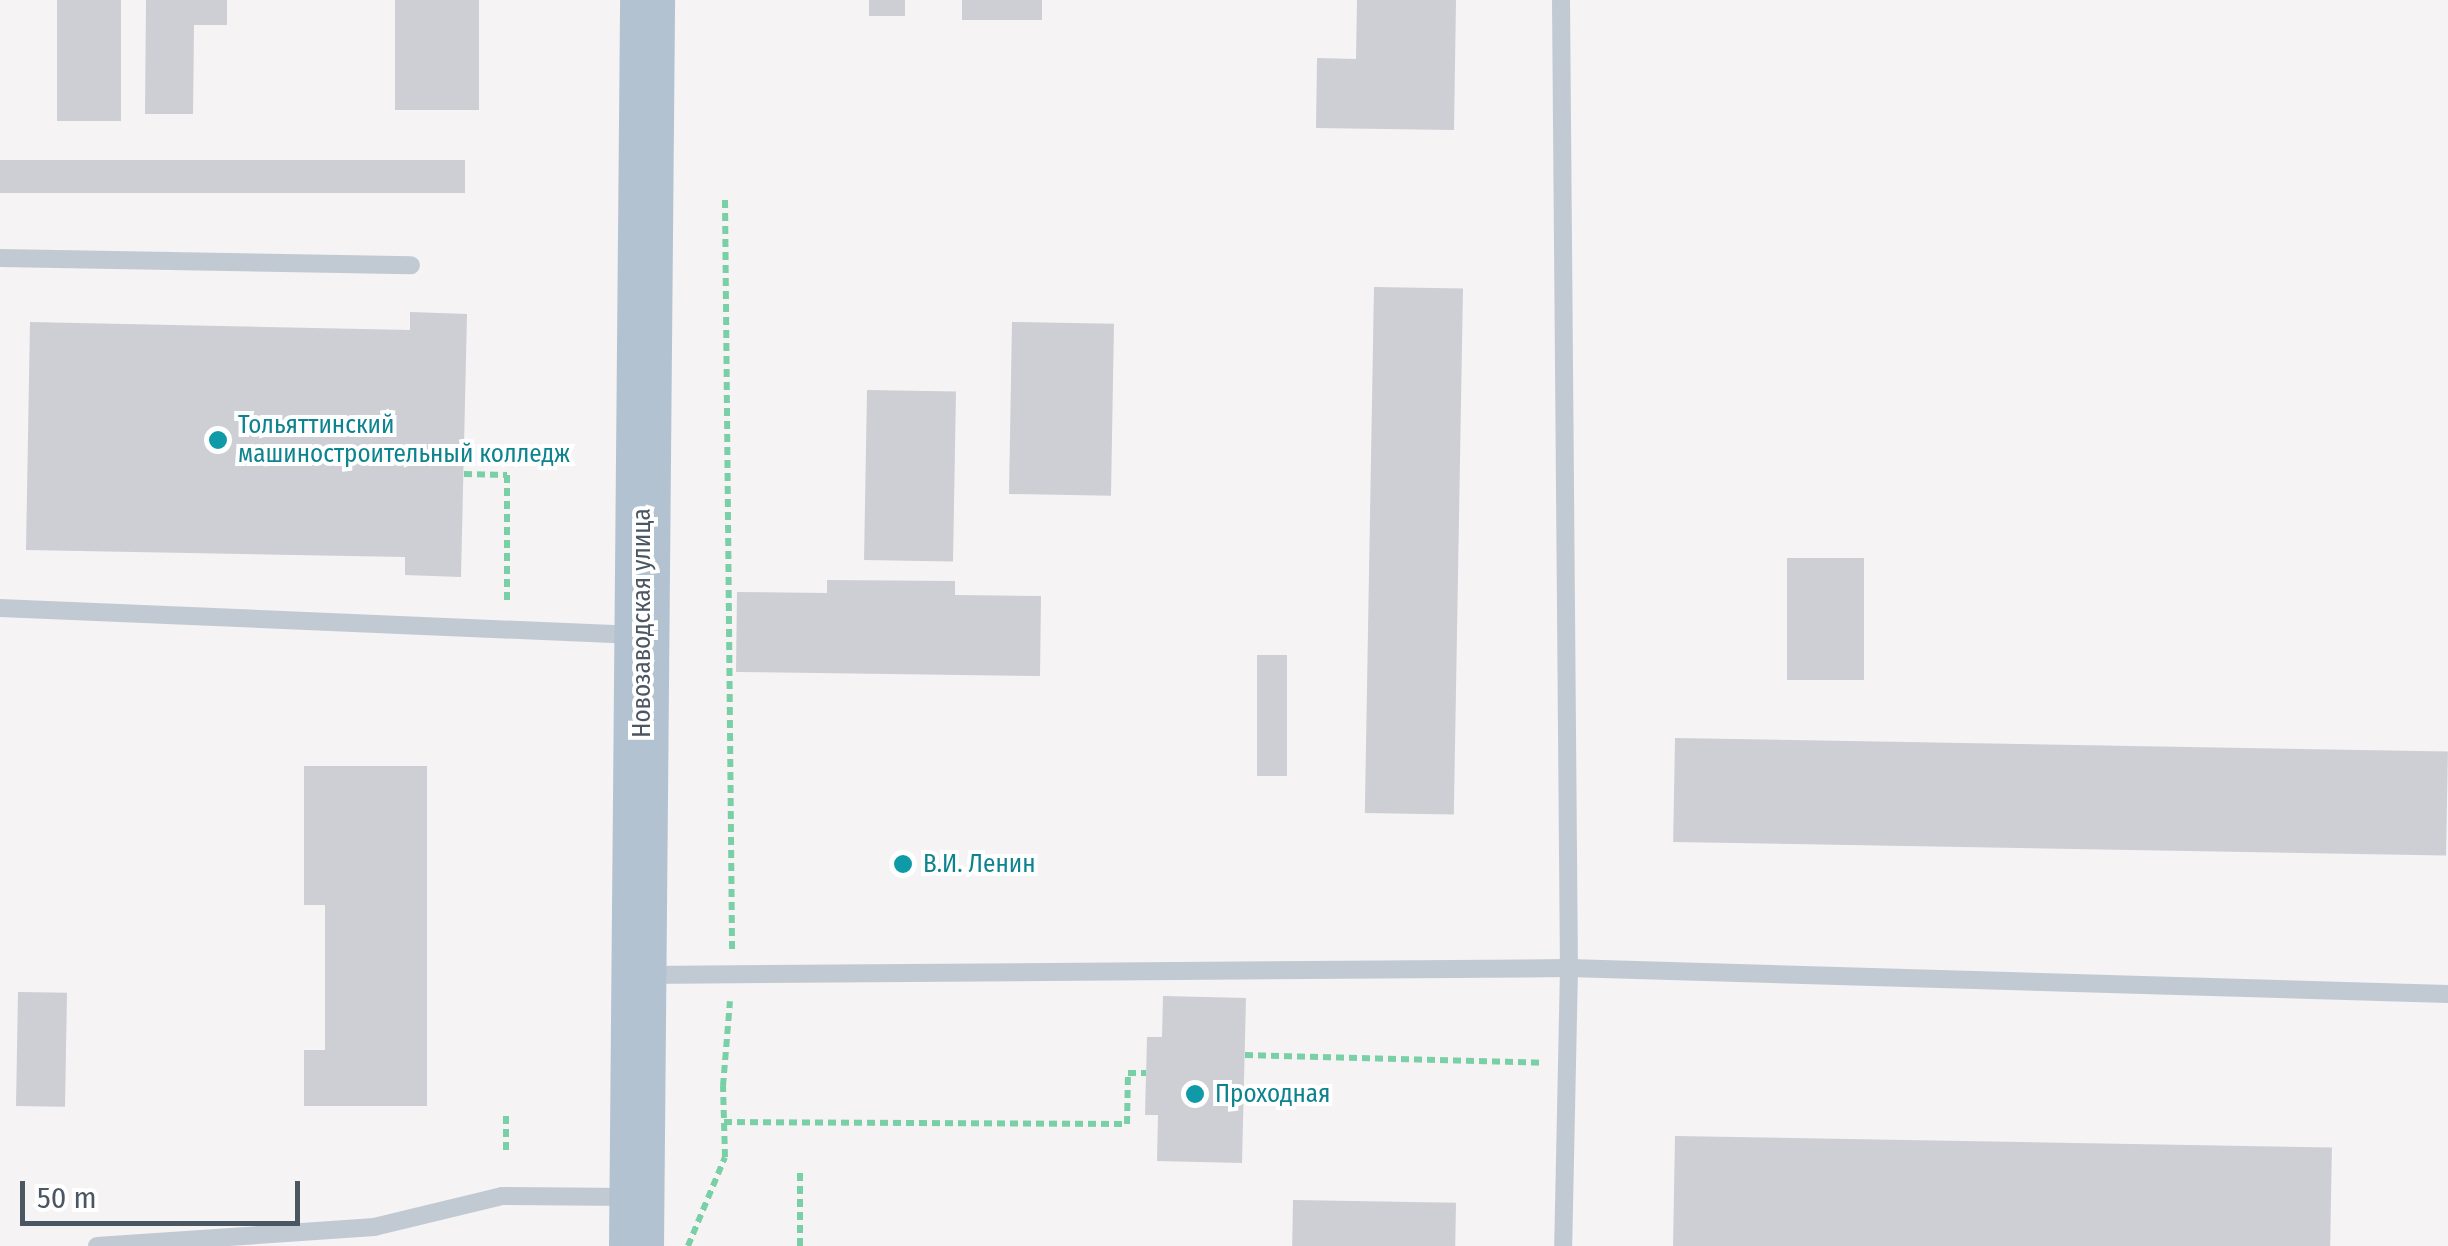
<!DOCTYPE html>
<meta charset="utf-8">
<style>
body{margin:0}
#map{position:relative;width:2448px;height:1246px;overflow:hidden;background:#f5f3f3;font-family:"Fira Sans Condensed",sans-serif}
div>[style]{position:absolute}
.building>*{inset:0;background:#cdcfd5;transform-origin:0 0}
.path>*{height:6px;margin-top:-3px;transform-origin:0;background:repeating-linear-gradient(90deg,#7ad0a6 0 8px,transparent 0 13px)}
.lane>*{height:18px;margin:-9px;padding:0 9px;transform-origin:9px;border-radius:9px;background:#c1cad2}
.primary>*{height:55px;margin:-27.5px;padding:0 27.5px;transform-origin:27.5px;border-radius:27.5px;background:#b3c2d1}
.dots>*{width:28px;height:28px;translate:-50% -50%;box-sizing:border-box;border:5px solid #fff;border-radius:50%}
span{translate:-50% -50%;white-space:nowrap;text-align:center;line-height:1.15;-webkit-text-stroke:8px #fff;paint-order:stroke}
.culture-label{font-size:25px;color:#0d838f}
.left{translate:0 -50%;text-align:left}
.street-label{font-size:25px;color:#4a5661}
.scale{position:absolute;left:20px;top:1181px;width:280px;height:45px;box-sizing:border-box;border:5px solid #4a5661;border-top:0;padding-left:12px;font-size:30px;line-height:35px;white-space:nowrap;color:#4a5661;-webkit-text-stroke:8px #fff;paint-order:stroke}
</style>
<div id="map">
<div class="building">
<div style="left:57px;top:0;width:64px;height:121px"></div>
<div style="clip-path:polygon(146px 0,227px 0,227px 25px,194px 25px,193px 114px,145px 114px)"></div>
<div style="left:395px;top:0;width:84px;height:110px"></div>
<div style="left:869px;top:0;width:36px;height:16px"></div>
<div style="left:962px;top:0;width:80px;height:20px"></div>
<div style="clip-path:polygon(1357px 0,1456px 0,1454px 130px,1316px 128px,1317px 58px,1356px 59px)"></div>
<div style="left:0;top:160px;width:465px;height:33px"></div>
<div style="left:1374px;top:287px;width:89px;height:526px;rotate:1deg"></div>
<div style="clip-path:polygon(410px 312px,467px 314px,461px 577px,405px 575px,405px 557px,26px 550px,30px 322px,410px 330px)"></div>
<div style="left:1012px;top:322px;width:102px;height:172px;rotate:1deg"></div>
<div style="left:867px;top:390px;width:89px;height:170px;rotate:1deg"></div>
<div style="left:1787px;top:558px;width:77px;height:122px"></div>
<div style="clip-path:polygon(827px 580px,955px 581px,955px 595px,1041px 596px,1040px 676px,736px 672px,737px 592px,827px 593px)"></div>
<div style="left:1257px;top:655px;width:30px;height:121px"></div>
<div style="left:1675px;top:738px;width:773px;height:104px;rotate:1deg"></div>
<div style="clip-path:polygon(304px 766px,427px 766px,427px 1106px,304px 1106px,304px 1050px,325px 1050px,325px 905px,304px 905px)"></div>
<div style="left:18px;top:992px;width:49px;height:114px;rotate:1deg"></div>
<div style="clip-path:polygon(1163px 996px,1246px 998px,1242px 1163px,1157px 1161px,1158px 1115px,1145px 1115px,1147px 1037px,1162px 1037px)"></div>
<div style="left:1675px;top:1136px;width:657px;height:110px;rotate:1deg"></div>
<div style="left:1293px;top:1200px;width:163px;height:46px;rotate:1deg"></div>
</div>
<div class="path">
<div style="left:725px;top:200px;width:749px;rotate:89.46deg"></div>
<div style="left:464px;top:474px;width:43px;rotate:1.3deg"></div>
<div style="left:507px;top:475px;width:130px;rotate:90deg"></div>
<div style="left:1245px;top:1055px;width:299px;rotate:1.5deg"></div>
<div style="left:506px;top:1116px;width:39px;rotate:90deg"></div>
<div style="left:724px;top:1122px;width:403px;rotate:0.3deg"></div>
<div style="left:1127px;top:1124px;width:51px;rotate:-88.9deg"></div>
<div style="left:1128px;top:1073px;width:18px"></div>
<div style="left:688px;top:1246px;width:96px;rotate:-67.4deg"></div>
<div style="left:725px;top:1157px;width:71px;rotate:-91.6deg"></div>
<div style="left:723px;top:1086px;width:85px;rotate:-85.3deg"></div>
<div style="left:800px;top:1246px;width:73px;rotate:-90deg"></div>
</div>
<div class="lane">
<div style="left:1561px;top:0;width:968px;rotate:89.53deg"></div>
<div style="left:1569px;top:968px;width:278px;rotate:91.2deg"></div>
<div style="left:0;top:258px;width:411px;rotate:1deg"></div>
<div style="left:0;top:608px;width:637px;rotate:2.43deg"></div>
<div style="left:644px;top:975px;width:925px;rotate:-0.43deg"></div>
<div style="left:1569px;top:968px;width:879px;rotate:1.69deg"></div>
<div style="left:97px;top:1246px;width:278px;rotate:-3.9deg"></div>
<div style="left:374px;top:1227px;width:132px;rotate:-13.6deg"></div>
<div style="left:502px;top:1196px;width:130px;rotate:0.4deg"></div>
</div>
<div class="primary">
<div style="left:636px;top:1246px;width:1246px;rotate:-89.49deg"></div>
</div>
<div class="dots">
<div style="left:218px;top:440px;background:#0f9aa8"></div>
<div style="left:903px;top:864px;background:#0f9aa8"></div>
<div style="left:1195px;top:1094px;background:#0f9aa8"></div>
</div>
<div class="culture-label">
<span class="left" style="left:238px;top:440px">Тольяттинский<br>машиностроительный колледж</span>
<span class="left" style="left:923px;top:864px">В.И. Ленин</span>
<span class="left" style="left:1215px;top:1094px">Проходная</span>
</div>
<div class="street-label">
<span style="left:642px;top:623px;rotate:-90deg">Новозаводская улица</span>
</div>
<div class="scale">50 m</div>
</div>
